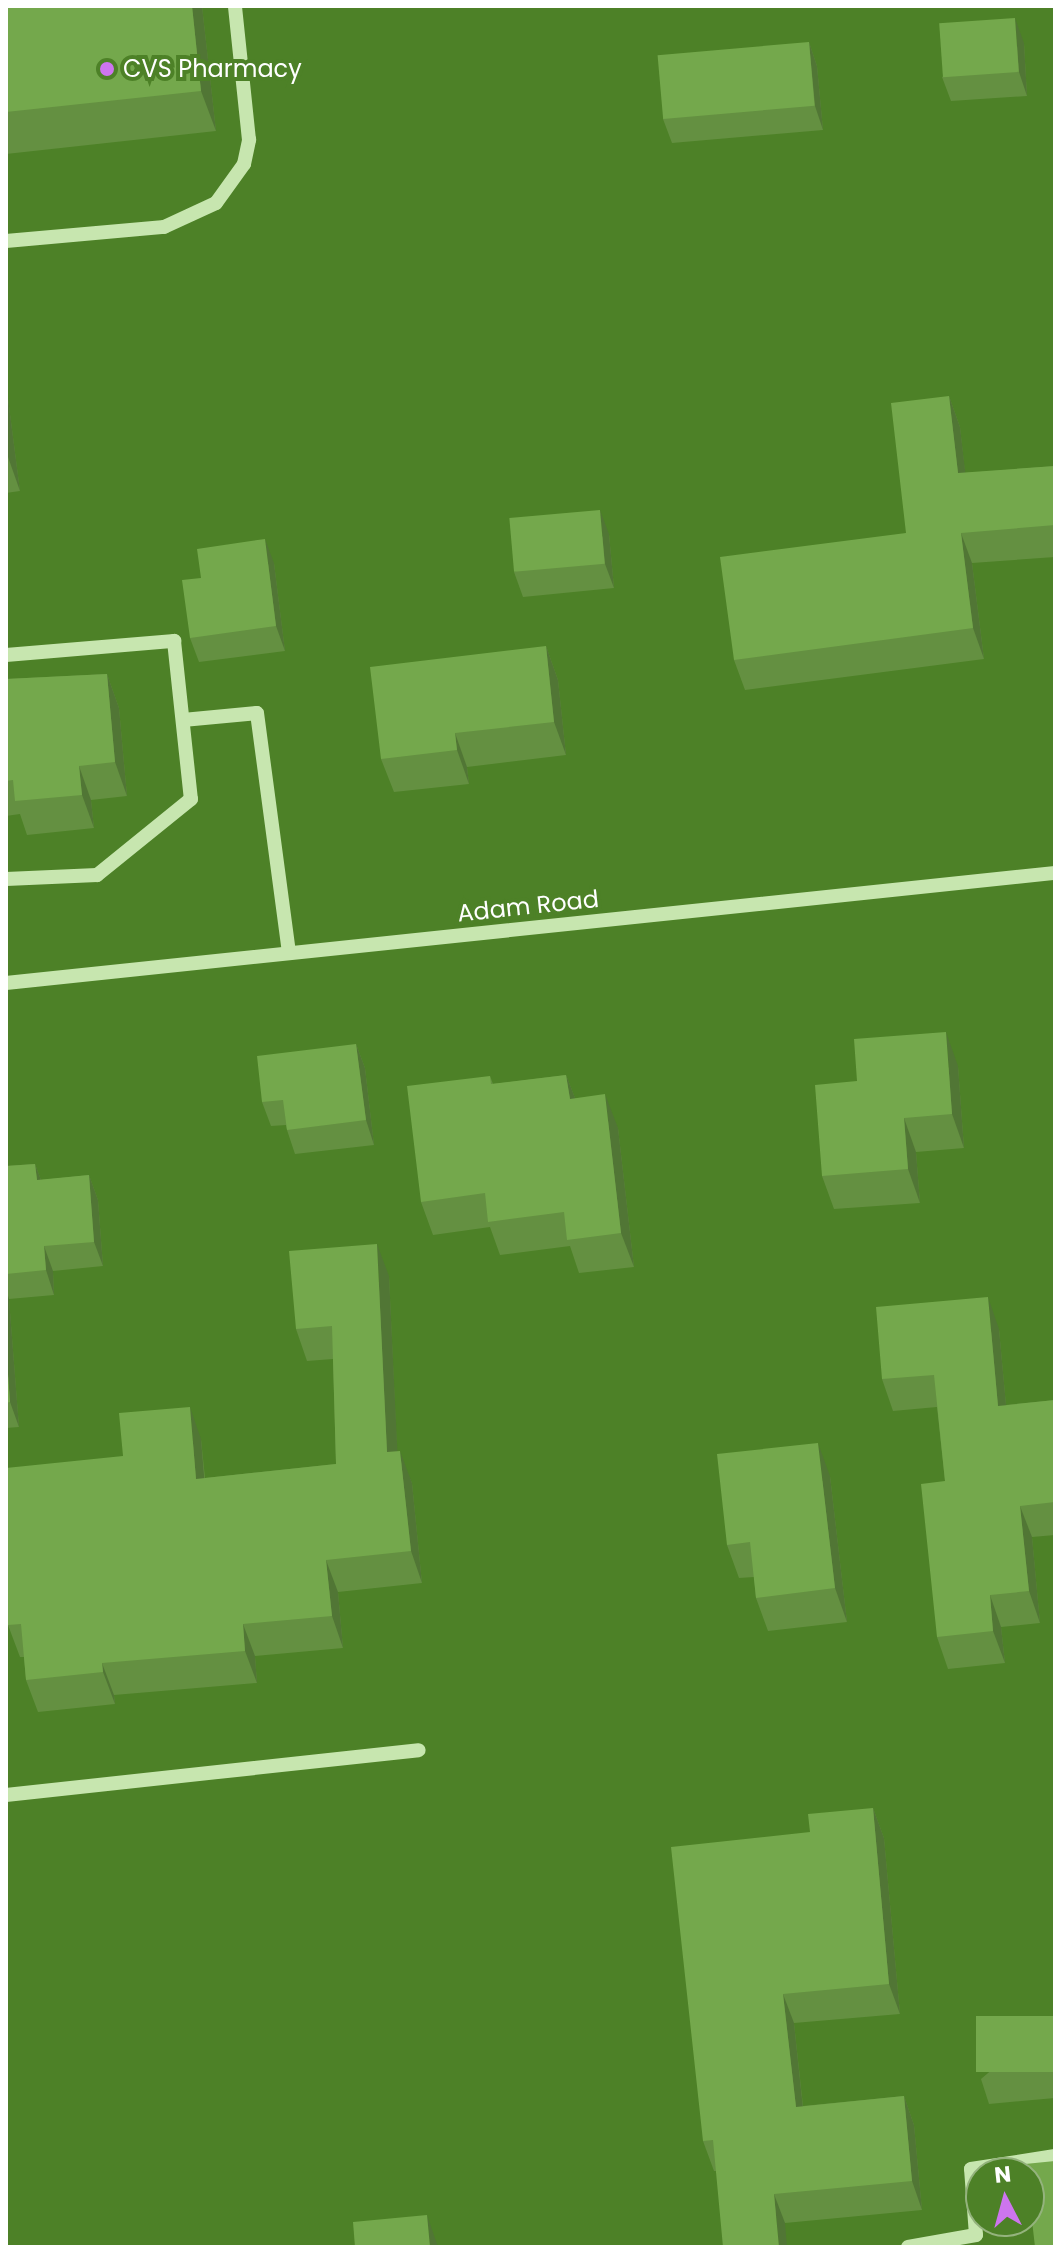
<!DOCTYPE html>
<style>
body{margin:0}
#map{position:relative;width:1061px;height:2253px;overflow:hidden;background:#4d8127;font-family:Poppins,sans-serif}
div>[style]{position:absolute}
.minor>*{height:14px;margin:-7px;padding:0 7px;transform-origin:7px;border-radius:7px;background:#c7e6af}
.wall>*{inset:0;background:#649041}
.shaded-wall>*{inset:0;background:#517635}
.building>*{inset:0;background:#74a84c;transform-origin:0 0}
.dots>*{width:22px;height:22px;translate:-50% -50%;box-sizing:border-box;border:4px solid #4d8127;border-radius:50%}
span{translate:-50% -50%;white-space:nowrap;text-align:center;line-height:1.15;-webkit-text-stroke:8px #4d8127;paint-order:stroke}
.poi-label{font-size:24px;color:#fff}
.left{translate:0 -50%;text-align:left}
.street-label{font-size:24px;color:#fff}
.frame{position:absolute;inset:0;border:8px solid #fff;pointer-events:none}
.north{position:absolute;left:965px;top:2157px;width:80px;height:80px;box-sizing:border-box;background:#4d8127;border:2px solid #94b37d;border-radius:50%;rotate:354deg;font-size:22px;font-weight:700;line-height:32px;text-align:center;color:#fff}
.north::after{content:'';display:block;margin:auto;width:28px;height:36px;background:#cd75ee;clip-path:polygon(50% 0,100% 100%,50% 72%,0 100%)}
</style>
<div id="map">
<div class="minor">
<div style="left:6px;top:241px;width:159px;rotate:-5.1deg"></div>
<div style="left:164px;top:227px;width:57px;rotate:-24.8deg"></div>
<div style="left:216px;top:203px;width:48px;rotate:-54.3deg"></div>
<div style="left:244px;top:164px;width:25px;rotate:-78deg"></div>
<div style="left:249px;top:140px;width:135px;rotate:-96deg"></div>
<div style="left:6px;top:655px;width:169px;rotate:-4.8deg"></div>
<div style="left:174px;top:641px;width:159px;rotate:83.9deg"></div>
<div style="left:191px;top:799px;width:121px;rotate:141deg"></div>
<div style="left:97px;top:875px;width:91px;rotate:177.5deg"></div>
<div style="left:183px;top:720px;width:74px;rotate:-5.4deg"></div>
<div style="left:257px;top:713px;width:242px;rotate:82.4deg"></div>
<div style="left:6px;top:983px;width:1055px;rotate:-5.99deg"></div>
<div style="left:6px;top:1795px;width:415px;rotate:-6.2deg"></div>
<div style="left:908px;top:2247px;width:69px;rotate:-10deg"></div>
<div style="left:976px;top:2235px;width:66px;rotate:-94.3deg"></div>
<div style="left:971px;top:2169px;width:85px;rotate:-8.8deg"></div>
</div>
<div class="wall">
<div style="clip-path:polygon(6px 6px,202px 6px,216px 131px,6px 154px)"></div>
<div style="clip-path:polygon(809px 42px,817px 66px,823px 130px,672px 143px,663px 119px)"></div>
<div style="clip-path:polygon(1024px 43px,1027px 96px,951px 101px,942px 77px)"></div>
<div style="clip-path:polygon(6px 383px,20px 491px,6px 493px)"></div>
<div style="clip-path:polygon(949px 396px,960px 427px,965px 473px,1055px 466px,1055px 557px,972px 563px,984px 659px,745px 690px,734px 660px,906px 533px)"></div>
<div style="clip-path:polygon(609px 534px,614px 588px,523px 597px,514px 572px)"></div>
<div style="clip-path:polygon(274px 563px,285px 651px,199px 662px,190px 638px,201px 578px)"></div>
<div style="clip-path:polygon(546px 646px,558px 680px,566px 755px,467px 767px,469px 784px,394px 792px,381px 759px)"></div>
<div style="clip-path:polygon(107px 674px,119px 708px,127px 796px,91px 800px,94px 828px,27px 835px,20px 814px,6px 816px,6px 679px)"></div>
<div style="clip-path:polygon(356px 1044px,365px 1068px,374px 1145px,295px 1154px,287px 1130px,286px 1125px,271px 1126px,262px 1102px)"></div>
<div style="clip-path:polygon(958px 1066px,964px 1148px,916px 1152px,920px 1203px,834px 1209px,822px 1176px,857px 1081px)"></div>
<div style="clip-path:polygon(566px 1075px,575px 1098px,618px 1128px,634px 1267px,579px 1273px,570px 1246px,500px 1255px,490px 1227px,433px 1235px,421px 1202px,490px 1076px,493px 1084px)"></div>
<div style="clip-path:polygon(35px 1164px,41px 1180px,89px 1175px,98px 1200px,103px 1266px,53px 1271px,54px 1295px,9px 1299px,19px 1427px,6px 1428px,6px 1166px)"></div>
<div style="clip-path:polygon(389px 1276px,397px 1451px,412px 1483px,422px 1583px,338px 1592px,343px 1648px,255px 1656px,257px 1683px,114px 1695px,115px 1704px,38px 1712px,26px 1680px,24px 1657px,20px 1657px,8px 1625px,123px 1456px,201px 1439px,205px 1478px,336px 1464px,333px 1359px,307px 1361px,296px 1329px)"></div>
<div style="clip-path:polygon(999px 1329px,1006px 1405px,1055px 1400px,1055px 1535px,1032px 1537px,1040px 1623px,1001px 1627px,1005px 1663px,948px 1669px,937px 1637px,945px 1481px,937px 1407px,893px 1411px,882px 1379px)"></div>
<div style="clip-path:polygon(830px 1476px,847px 1622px,768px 1631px,756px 1598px,754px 1577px,739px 1578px,727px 1545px)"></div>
<div style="clip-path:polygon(873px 1808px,884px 1838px,900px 2014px,794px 2023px,803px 2106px,904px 2096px,914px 2125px,922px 2210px,785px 2223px,716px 2171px,714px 2171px,703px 2141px,810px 1832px)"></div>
<div style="clip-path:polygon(1055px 2016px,1055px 2098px,989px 2104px,981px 2079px)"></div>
</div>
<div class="shaded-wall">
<div style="clip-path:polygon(192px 6px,202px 6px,216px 131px,201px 91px)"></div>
<div style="clip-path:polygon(1015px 18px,1024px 43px,1027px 96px,1019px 72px)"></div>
<div style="clip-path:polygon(809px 42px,817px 66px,823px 130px,815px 106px)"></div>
<div style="clip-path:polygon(6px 383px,20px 491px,8px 457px,6px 442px)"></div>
<div style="clip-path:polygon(949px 396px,960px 427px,969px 504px,958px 473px)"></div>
<div style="clip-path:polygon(600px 510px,609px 534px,614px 588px,605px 564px)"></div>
<div style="clip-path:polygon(961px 533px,972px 563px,984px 659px,973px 628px)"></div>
<div style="clip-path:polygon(265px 539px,274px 563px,285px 651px,276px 626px)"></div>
<div style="clip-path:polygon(546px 646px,558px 680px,566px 755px,554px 722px)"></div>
<div style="clip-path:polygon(107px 674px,119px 708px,127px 796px,115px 762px)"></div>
<div style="clip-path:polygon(455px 733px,467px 767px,469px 784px,457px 750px)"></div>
<div style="clip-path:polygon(79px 766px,91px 800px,94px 828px,82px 795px)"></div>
<div style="clip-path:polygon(946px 1032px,958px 1066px,964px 1148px,952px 1114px)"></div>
<div style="clip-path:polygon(356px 1044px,365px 1068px,374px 1145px,366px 1120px)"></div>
<div style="clip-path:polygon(566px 1075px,579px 1108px,570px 1099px)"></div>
<div style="clip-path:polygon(605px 1094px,618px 1128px,634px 1267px,621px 1233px)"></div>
<div style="clip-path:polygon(904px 1118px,916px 1152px,920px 1203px,908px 1169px)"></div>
<div style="clip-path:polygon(35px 1164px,44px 1188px,37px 1180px)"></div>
<div style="clip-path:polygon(89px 1175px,98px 1200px,103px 1266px,94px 1242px)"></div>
<div style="clip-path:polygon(377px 1244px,389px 1276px,399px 1484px,387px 1452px)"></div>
<div style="clip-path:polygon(44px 1246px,53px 1271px,54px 1295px,46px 1270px)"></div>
<div style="clip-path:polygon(6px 1289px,9px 1299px,19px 1427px,10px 1402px,6px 1346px)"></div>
<div style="clip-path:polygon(988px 1297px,999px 1329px,1009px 1437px,998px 1406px)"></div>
<div style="clip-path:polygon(190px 1407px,201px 1439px,207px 1511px,196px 1479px)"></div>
<div style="clip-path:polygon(818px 1443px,830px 1476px,847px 1622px,835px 1588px)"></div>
<div style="clip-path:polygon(400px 1451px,412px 1483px,422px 1583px,411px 1551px)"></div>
<div style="clip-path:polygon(1020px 1506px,1032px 1537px,1040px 1623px,1029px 1591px)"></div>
<div style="clip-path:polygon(326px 1560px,338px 1592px,343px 1648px,332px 1616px)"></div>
<div style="clip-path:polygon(990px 1595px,1001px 1627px,1005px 1663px,993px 1631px)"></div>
<div style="clip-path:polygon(243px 1624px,255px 1656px,257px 1683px,245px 1651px)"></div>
<div style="clip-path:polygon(102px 1663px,114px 1695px,115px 1704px,103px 1672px)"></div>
<div style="clip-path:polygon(873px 1808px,884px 1838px,900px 2014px,889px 1984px)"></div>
<div style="clip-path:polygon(783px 1994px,794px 2023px,806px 2137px,796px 2107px)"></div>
<div style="clip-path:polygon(904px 2096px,914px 2125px,922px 2210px,912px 2181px)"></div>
<div style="clip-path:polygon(774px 2194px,785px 2223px,787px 2247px,779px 2247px)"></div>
<div style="clip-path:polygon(427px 2215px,438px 2247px,430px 2247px)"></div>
</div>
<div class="building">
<div style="clip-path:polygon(6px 6px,192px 6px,201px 91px,6px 112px)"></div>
<div style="left:1015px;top:18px;width:54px;height:76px;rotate:86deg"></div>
<div style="left:809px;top:42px;width:64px;height:152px;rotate:85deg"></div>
<div style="clip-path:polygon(949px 396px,958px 473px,1055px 466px,1055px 525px,961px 533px,973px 628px,734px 660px,720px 557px,906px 533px,891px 403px)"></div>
<div style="left:600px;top:510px;width:54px;height:91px;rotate:85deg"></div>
<div style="clip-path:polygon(265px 539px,276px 626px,190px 638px,182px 580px,201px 578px,197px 549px)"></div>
<div style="clip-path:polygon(546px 646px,554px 722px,455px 733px,457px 750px,381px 759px,370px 667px)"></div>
<div style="clip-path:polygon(107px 674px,115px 762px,79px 766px,82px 795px,15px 801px,13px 780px,6px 781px,6px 679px)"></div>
<div style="clip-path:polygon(946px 1032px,952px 1114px,904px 1118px,908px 1169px,822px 1176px,815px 1085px,857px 1081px,854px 1039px)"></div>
<div style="clip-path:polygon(356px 1044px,366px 1120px,287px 1130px,283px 1100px,262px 1102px,257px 1056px)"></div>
<div style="clip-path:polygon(566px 1075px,570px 1099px,605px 1094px,621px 1233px,567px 1240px,564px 1212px,488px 1222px,485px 1193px,421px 1202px,407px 1086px,490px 1076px,491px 1084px)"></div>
<div style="clip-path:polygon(35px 1164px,37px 1180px,89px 1175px,94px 1242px,44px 1246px,46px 1270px,6px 1274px,6px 1166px)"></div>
<div style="clip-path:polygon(377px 1244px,387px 1452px,400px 1451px,411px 1551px,326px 1560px,332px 1616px,243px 1624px,245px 1651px,102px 1663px,103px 1672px,26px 1680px,21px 1624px,8px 1625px,6px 1605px,6px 1468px,123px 1456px,119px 1413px,190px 1407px,196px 1479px,336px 1464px,332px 1326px,296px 1329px,289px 1251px)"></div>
<div style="clip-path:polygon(988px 1297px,998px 1406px,1055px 1400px,1055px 1502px,1020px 1506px,1029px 1591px,990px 1595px,993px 1631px,937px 1637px,921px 1484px,945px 1481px,934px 1375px,882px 1379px,876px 1307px)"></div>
<div style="clip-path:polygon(6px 1346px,10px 1402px,6px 1403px)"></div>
<div style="clip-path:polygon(818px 1443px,835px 1588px,756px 1598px,750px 1542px,727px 1545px,717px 1454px)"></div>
<div style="clip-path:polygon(873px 1808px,889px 1984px,783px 1994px,796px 2107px,904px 2096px,912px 2181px,774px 2194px,779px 2247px,723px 2247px,713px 2140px,703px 2141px,671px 1847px,810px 1832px,808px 1814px)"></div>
<div style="left:1055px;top:2016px;width:56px;height:79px;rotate:90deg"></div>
<div style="clip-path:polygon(1055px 2161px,1055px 2247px,1035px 2247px,1029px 2194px,1029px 2173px,1027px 2173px,1025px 2164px)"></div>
<div style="clip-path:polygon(427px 2215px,430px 2247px,355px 2247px,353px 2222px)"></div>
</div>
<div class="dots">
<div style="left:107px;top:69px;background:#cd75ee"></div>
</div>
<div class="poi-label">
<span class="left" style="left:123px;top:69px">CVS Pharmacy</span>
</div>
<div class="street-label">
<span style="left:528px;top:906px;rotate:-6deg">Adam Road</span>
</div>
<div class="frame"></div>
<div class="north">N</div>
</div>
